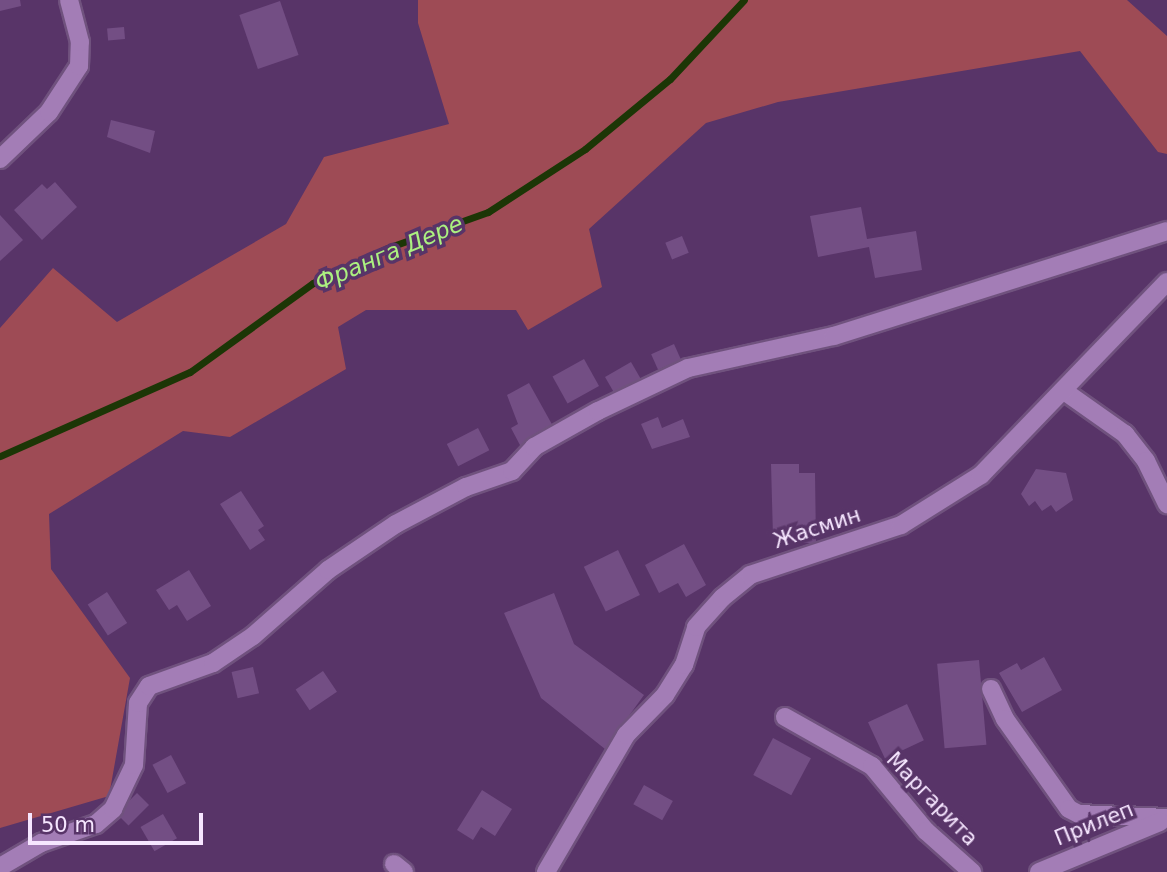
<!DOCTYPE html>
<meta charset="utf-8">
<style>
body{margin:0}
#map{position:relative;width:1167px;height:872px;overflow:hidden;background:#583468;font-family:"DejaVu Sans",sans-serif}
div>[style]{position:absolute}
.green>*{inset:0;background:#9e4b55}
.stream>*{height:7px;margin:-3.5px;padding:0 3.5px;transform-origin:3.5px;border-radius:3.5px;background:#1c3606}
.building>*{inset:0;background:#734e84;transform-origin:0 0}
.roads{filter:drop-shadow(2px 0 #70527e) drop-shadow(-2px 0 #70527e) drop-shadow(0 2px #70527e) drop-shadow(0 -2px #70527e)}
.minor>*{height:18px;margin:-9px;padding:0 9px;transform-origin:9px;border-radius:9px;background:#a37db6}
span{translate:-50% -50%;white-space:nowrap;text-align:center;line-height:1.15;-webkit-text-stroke:7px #583468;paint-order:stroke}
.street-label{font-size:21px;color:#f6e6ff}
.water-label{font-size:23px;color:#acf180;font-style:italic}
.scale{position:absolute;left:28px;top:813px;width:175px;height:32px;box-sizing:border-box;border:4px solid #f6e6ff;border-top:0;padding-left:9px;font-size:21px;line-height:24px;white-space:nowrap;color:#f6e6ff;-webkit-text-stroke:5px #583468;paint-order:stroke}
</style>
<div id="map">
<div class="green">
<div style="clip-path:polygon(418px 0,1127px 0,1167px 36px,1167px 154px,1158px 152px,1080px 51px,778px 102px,706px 123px,589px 229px,602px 287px,528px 330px,516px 310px,366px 310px,338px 327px,346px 369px,230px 437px,183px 431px,49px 514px,51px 569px,130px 678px,109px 796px,0 828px,0 328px,53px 268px,117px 322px,286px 224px,324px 157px,449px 124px,418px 23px)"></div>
</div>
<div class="stream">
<div style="left:0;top:456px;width:208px;rotate:-23.9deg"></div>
<div style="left:190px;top:372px;width:152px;rotate:-35.9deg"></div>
<div style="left:313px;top:283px;width:85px;rotate:-25.1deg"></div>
<div style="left:390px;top:247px;width:104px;rotate:-19.7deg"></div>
<div style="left:488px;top:212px;width:116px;rotate:-33deg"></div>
<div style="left:585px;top:149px;width:110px;rotate:-39.5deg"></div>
<div style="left:670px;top:79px;width:108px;rotate:-46.9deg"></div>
</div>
<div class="building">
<div style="clip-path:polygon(0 0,20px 0,21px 6px,0 11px)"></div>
<div style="left:280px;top:1px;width:57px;height:43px;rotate:71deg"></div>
<div style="left:124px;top:27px;width:12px;height:17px;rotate:85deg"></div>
<div style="clip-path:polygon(111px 120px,155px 131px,150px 153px,107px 137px)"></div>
<div style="clip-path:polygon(55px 182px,77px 207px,42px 240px,14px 210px,42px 184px,47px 189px)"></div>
<div style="clip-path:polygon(861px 207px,867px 239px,916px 231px,922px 270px,875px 278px,869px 247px,818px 257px,810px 216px)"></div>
<div style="clip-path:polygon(0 215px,23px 240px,0 261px)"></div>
<div style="left:682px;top:236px;width:18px;height:18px;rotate:68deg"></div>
<div style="left:674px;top:344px;width:17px;height:25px;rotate:66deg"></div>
<div style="left:584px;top:359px;width:31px;height:36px;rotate:61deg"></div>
<div style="left:631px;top:362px;width:22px;height:30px;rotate:60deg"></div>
<div style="clip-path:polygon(529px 383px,554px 428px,521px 447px,511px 428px,518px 424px,507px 395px)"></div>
<div style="clip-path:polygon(658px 417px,662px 428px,683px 419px,690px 437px,652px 449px,641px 424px)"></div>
<div style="left:478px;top:428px;width:25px;height:35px;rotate:63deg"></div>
<div style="clip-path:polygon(771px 464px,799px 464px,799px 473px,815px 473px,816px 543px,792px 543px,792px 537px,773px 537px)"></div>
<div style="clip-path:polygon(1036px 469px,1066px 473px,1073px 500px,1056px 512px,1051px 505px,1042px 511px,1035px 501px,1029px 506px,1021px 494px)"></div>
<div style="clip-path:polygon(241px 491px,264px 526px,258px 530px,265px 540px,250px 550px,220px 504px)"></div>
<div style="clip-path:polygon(684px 544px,706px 585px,686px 597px,678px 583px,659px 593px,645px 565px)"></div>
<div style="left:618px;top:550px;width:50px;height:38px;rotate:64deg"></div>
<div style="clip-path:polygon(189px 570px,211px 606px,187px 621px,177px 605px,169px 610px,156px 590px)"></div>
<div style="left:107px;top:592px;width:37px;height:23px;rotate:57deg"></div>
<div style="clip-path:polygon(554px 593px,574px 644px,644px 695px,605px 749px,541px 698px,504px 613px)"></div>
<div style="clip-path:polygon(1044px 657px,1062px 690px,1022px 712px,999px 673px,1017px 663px,1021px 670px)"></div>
<div style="left:979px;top:660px;width:85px;height:42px;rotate:85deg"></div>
<div style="left:253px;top:667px;width:27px;height:22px;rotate:77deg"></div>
<div style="left:323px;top:671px;width:25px;height:33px;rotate:56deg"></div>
<div style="left:907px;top:704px;width:40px;height:43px;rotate:65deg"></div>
<div style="left:773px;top:738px;width:43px;height:42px;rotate:28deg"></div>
<div style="left:171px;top:755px;width:32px;height:21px;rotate:62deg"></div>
<div style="left:644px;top:785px;width:33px;height:22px;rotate:29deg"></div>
<div style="clip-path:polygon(482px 790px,512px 809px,495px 836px,481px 827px,473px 840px,457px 830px)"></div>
<div style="left:137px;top:793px;width:17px;height:29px;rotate:45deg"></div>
<div style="left:163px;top:814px;width:28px;height:26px;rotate:60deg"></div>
</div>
<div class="roads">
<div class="minor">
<div style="left:0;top:159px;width:68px;rotate:-43.8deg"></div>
<div style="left:49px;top:112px;width:55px;rotate:-56.9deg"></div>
<div style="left:79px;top:66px;width:24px;rotate:-88deg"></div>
<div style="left:80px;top:42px;width:43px;rotate:-104.7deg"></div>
<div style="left:1064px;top:391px;width:75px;rotate:35.2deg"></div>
<div style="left:1125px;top:434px;width:34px;rotate:52deg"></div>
<div style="left:1146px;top:461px;width:48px;rotate:64deg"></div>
<div style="left:991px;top:689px;width:33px;rotate:65deg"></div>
<div style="left:1005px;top:719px;width:110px;rotate:54.6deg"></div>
<div style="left:1069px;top:809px;width:11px;rotate:27deg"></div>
<div style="left:1079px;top:814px;width:88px;rotate:2.6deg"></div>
<div style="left:785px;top:717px;width:100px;rotate:29.4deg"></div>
<div style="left:872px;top:766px;width:85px;rotate:50.3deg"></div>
<div style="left:926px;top:831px;width:62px;rotate:41.7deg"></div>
<div style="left:394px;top:864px;width:13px;rotate:39deg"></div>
<div style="left:0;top:867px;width:48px;rotate:-30.3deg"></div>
<div style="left:41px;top:843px;width:58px;rotate:-19.1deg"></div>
<div style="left:96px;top:824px;width:23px;rotate:-41deg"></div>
<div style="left:113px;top:809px;width:49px;rotate:-64.5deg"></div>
<div style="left:134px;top:765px;width:62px;rotate:-86.3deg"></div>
<div style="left:138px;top:703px;width:20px;rotate:-57deg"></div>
<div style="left:149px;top:686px;width:68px;rotate:-19.8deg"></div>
<div style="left:213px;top:663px;width:48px;rotate:-34deg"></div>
<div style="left:253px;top:636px;width:100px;rotate:-41.3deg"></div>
<div style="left:328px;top:570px;width:82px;rotate:-34.1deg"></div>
<div style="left:396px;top:524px;width:79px;rotate:-27.9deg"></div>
<div style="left:466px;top:487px;width:49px;rotate:-19.2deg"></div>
<div style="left:512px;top:471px;width:33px;rotate:-47deg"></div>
<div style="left:534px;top:447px;width:73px;rotate:-29.4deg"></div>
<div style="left:598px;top:411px;width:100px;rotate:-25.5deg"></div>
<div style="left:688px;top:368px;width:149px;rotate:-12.4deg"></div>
<div style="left:834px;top:336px;width:349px;rotate:-17.5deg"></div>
<div style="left:546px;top:872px;width:159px;rotate:-59.7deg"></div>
<div style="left:626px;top:735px;width:56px;rotate:-45.7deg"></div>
<div style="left:665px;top:695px;width:36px;rotate:-58deg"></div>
<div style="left:684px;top:665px;width:40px;rotate:-72deg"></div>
<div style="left:696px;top:627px;width:39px;rotate:-48deg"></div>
<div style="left:722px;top:598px;width:36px;rotate:-39deg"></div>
<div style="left:750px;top:575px;width:159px;rotate:-18.3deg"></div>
<div style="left:901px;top:525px;width:94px;rotate:-32deg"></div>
<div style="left:981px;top:475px;width:268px;rotate:-46.1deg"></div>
<div style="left:1039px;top:872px;width:131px;rotate:-22.5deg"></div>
</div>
</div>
<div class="street-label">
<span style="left:817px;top:528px;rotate:-18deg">Жасмин</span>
<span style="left:932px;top:799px;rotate:46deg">Маргарита</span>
<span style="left:1094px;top:824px;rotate:-22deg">Прилеп</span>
</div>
<div class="water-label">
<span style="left:389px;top:253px;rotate:-23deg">Франга Дере</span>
</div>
<div class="scale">50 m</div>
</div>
